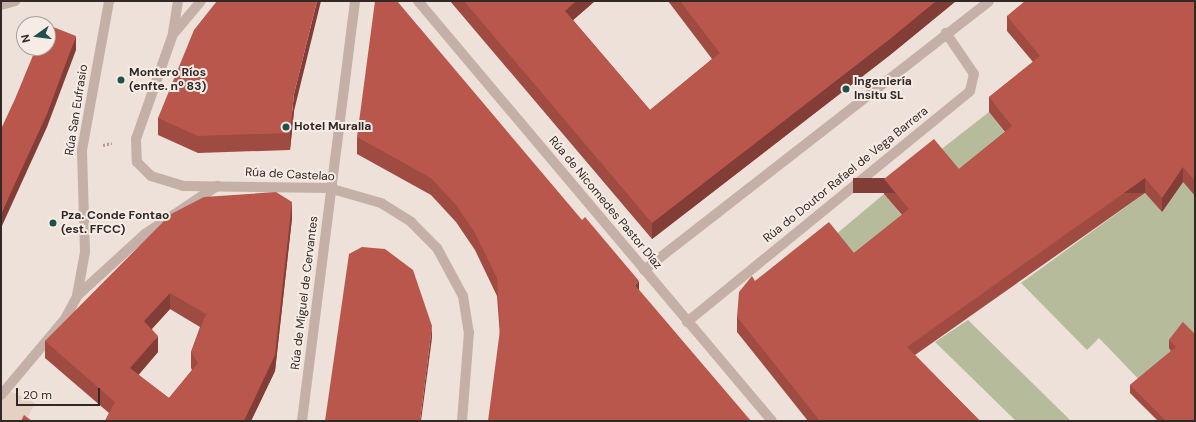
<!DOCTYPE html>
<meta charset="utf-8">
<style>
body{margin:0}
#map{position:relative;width:1196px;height:422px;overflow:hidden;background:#eee1d9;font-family:"DM Sans",sans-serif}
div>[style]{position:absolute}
.green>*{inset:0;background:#b5bb9b;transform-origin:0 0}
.plaza>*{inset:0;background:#e5d0c2}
.path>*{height:2.5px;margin-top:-1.25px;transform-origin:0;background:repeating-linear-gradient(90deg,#b09a91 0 2px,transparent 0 4px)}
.minor>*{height:10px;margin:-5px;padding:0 5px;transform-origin:5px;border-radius:5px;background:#c4b0a7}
.rail>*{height:3px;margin-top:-1.5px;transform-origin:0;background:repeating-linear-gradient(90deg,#322827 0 1px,transparent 0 4px)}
.minor-bridge>*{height:10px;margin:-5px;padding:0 5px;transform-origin:5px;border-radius:5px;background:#c4b0a7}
.wall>*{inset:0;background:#9f4b42}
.shaded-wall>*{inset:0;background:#823d36;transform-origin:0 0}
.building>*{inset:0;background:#b9574d}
.dots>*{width:11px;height:11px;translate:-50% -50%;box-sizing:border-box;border:2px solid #f6ece5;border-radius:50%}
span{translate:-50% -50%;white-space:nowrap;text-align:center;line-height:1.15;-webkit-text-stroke:4px #f6ece5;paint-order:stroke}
.poi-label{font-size:12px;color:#322827;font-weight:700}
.left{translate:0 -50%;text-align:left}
.street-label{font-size:12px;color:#322827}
.frame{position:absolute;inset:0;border:2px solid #322827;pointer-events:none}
.north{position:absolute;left:16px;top:16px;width:40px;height:40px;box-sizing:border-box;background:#f6ece5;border:1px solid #a89e99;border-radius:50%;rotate:256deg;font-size:11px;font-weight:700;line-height:16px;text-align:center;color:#322827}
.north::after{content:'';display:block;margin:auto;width:14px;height:18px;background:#214f4b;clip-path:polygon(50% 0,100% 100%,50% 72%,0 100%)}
.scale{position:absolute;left:16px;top:388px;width:84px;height:18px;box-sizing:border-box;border:2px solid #322827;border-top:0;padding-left:5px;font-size:12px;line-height:14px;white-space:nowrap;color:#322827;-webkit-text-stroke:3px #f6ece5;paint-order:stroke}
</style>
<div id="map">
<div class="green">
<div style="left:989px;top:112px;width:37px;height:69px;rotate:52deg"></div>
<div style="clip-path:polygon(1183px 182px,1195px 196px,1195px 374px,1166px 386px,1143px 406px,1139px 402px,1150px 391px,1099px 338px,1087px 350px,1021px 283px,1145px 193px,1162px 212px)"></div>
<div style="left:884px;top:194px;width:39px;height:70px;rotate:50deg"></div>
<div style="clip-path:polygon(968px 320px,1071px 421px,1016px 421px,935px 342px)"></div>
</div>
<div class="plaza">
<div style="clip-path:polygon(1px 387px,35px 403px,26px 421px,1px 421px)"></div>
</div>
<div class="path">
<div style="left:103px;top:145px;width:9px;rotate:-13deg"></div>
</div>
<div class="minor">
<div style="left:178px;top:1px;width:33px;rotate:99deg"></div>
<div style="left:173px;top:34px;width:111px;rotate:109.4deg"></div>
<div style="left:136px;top:139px;width:23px;rotate:88deg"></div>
<div style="left:137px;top:162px;width:20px;rotate:45deg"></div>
<div style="left:151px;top:176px;width:34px;rotate:17deg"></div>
<div style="left:183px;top:186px;width:146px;rotate:0.8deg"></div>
<div style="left:329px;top:188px;width:54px;rotate:16.1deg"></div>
<div style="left:381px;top:203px;width:36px;rotate:32deg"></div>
<div style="left:411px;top:222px;width:37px;rotate:45deg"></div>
<div style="left:437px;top:248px;width:55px;rotate:61.6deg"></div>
<div style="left:463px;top:296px;width:36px;rotate:81deg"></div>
<div style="left:469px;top:332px;width:89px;rotate:94.5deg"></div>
<div style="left:418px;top:1px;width:549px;rotate:49.87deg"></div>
<div style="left:175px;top:32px;width:40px;rotate:-50deg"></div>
<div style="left:644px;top:270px;width:437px;rotate:-37.9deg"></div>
<div style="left:77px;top:296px;width:92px;rotate:-42.4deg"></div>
<div style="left:145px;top:234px;width:87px;rotate:-33.7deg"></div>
<div style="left:687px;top:322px;width:365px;rotate:-39.2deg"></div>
<div style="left:970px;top:91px;width:17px;rotate:-77deg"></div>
<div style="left:974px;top:74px;width:50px;rotate:-124.3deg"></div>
<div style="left:1px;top:395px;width:99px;rotate:-49.9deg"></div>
<div style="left:65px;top:319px;width:26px;rotate:-62deg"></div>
<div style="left:77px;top:296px;width:45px;rotate:-79.7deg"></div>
<div style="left:85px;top:252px;width:102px;rotate:-91.7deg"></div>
<div style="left:82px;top:150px;width:151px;rotate:-79.7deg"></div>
<div style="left:302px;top:421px;width:423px;rotate:-82.8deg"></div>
</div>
<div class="rail">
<div style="left:1px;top:7px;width:6px;rotate:-72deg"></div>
</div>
<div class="minor-bridge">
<div style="left:1px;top:5px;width:15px;rotate:-16deg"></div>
</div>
<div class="wall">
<div style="clip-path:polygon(450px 1px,595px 1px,573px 20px,650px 110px,712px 59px,668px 1px,956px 1px,890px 55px,652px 239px)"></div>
<div style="clip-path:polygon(1195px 1px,1195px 196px,1183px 182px,1162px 212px,1145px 193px,915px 355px,980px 421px,808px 421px,737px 332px,737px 317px,755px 281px,854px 253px,902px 215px,884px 194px,884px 179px,959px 169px,1005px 132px,989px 112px,989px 97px,1033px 62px,1007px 31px,1007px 16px)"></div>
<div style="clip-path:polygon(294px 111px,290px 150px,198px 153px,158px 135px,158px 118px)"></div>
<div style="clip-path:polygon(357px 137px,582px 220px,500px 336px,497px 296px,475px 250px,456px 222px,431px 195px,357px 154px)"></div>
<div style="clip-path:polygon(evenodd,292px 218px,275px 371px,251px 421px,105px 421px,109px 413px,45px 358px,45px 341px,292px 218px,170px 309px,200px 327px,191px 352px,191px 368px,192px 370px,169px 398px,138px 375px,158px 352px,152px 329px,170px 309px)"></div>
<div style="clip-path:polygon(1183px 322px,1195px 421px,1158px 421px,1130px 393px,1130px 385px,1171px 351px,1169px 348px,1169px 340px)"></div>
</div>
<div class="shaded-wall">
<div style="clip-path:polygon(317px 1px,321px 1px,294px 111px,290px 150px,290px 133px,294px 94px)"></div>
<div style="clip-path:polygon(576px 1px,595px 1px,565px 27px,565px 11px)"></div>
<div style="clip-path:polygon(936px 1px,956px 1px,890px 55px,652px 239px,652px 223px)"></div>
<div style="clip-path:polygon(76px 36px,76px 50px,47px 127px,1px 228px,1px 214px)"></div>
<div style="clip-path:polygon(1183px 167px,1183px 182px,1162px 212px,1162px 198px)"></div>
<div style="left:1145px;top:178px;width:15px;height:292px;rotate:90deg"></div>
<div style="clip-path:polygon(292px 202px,292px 218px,275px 371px,251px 421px,244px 421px)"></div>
<div style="clip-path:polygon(639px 281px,639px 299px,635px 285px)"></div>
<div style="clip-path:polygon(170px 293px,170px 309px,144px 337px,144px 321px)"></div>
<div style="clip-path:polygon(432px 326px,432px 338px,421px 421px,420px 421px)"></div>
<div style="clip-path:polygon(158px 336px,158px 352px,130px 385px,130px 368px)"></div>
</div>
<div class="building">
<div style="clip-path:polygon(217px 1px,317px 1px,294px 94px,290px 133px,198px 136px,158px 118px,194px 30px)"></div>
<div style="clip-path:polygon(375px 1px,397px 1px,582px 220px,585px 217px,639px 281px,635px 285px,751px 421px,488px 421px,500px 330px,497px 278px,475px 233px,456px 205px,431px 178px,357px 137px)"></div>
<div style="clip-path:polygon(464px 1px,576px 1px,565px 11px,650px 110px,720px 53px,680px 1px,936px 1px,890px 39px,652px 223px)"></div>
<div style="clip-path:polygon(1025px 1px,1195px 1px,1195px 181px,1183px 167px,1162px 198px,1145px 178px,907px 347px,980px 421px,820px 421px,737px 317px,739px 292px,752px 276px,755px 281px,829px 222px,854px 253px,909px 209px,884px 179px,934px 139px,959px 169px,1012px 126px,989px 97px,1040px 56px,1007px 16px)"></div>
<div style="clip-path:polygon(48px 25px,76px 36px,47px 114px,1px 214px,1px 129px,15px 99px,36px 48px,48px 48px)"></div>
<div style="clip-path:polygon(evenodd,276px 192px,292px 202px,275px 355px,244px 421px,105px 421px,115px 402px,45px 341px,171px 214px,204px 197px,276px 192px,170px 293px,206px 314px,191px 352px,198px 363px,169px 398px,130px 368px,158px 336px,144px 321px,170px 293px)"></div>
<div style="clip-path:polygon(362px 247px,385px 249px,413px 270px,432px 326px,420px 421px,325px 421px,349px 254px)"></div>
<div style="clip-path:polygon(1183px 322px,1195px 334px,1195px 421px,1166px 421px,1130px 385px,1176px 347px,1169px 340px)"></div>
<div style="clip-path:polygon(24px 415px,32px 421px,21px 421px)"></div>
</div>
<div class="dots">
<div style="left:121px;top:80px;background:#214f4b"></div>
<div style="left:846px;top:89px;background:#214f4b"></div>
<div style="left:286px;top:127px;background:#214f4b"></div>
<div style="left:53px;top:223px;background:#214f4b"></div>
</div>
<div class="poi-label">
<span class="left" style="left:129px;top:80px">Montero Ríos<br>(enfte. nº 83)</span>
<span class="left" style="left:854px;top:89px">Ingeniería<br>Insitu SL</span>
<span class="left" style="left:294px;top:127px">Hotel Muralla</span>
<span class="left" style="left:61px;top:223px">Pza. Conde Fontao<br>(est. FFCC)</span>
</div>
<div class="street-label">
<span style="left:77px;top:110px;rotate:-81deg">Rúa San Eufrasio</span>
<span style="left:290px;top:175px;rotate:3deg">Rúa de Castelao</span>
<span style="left:846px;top:175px;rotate:-39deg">Rúa do Doutor Rafael de Vega Barrera</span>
<span style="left:605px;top:203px;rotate:50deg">Rúa de Nicomedes Pastor Díaz</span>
<span style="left:305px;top:293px;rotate:-83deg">Rúa de Miguel de Cervantes</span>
</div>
<div class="frame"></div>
<div class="north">N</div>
<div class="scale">20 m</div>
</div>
